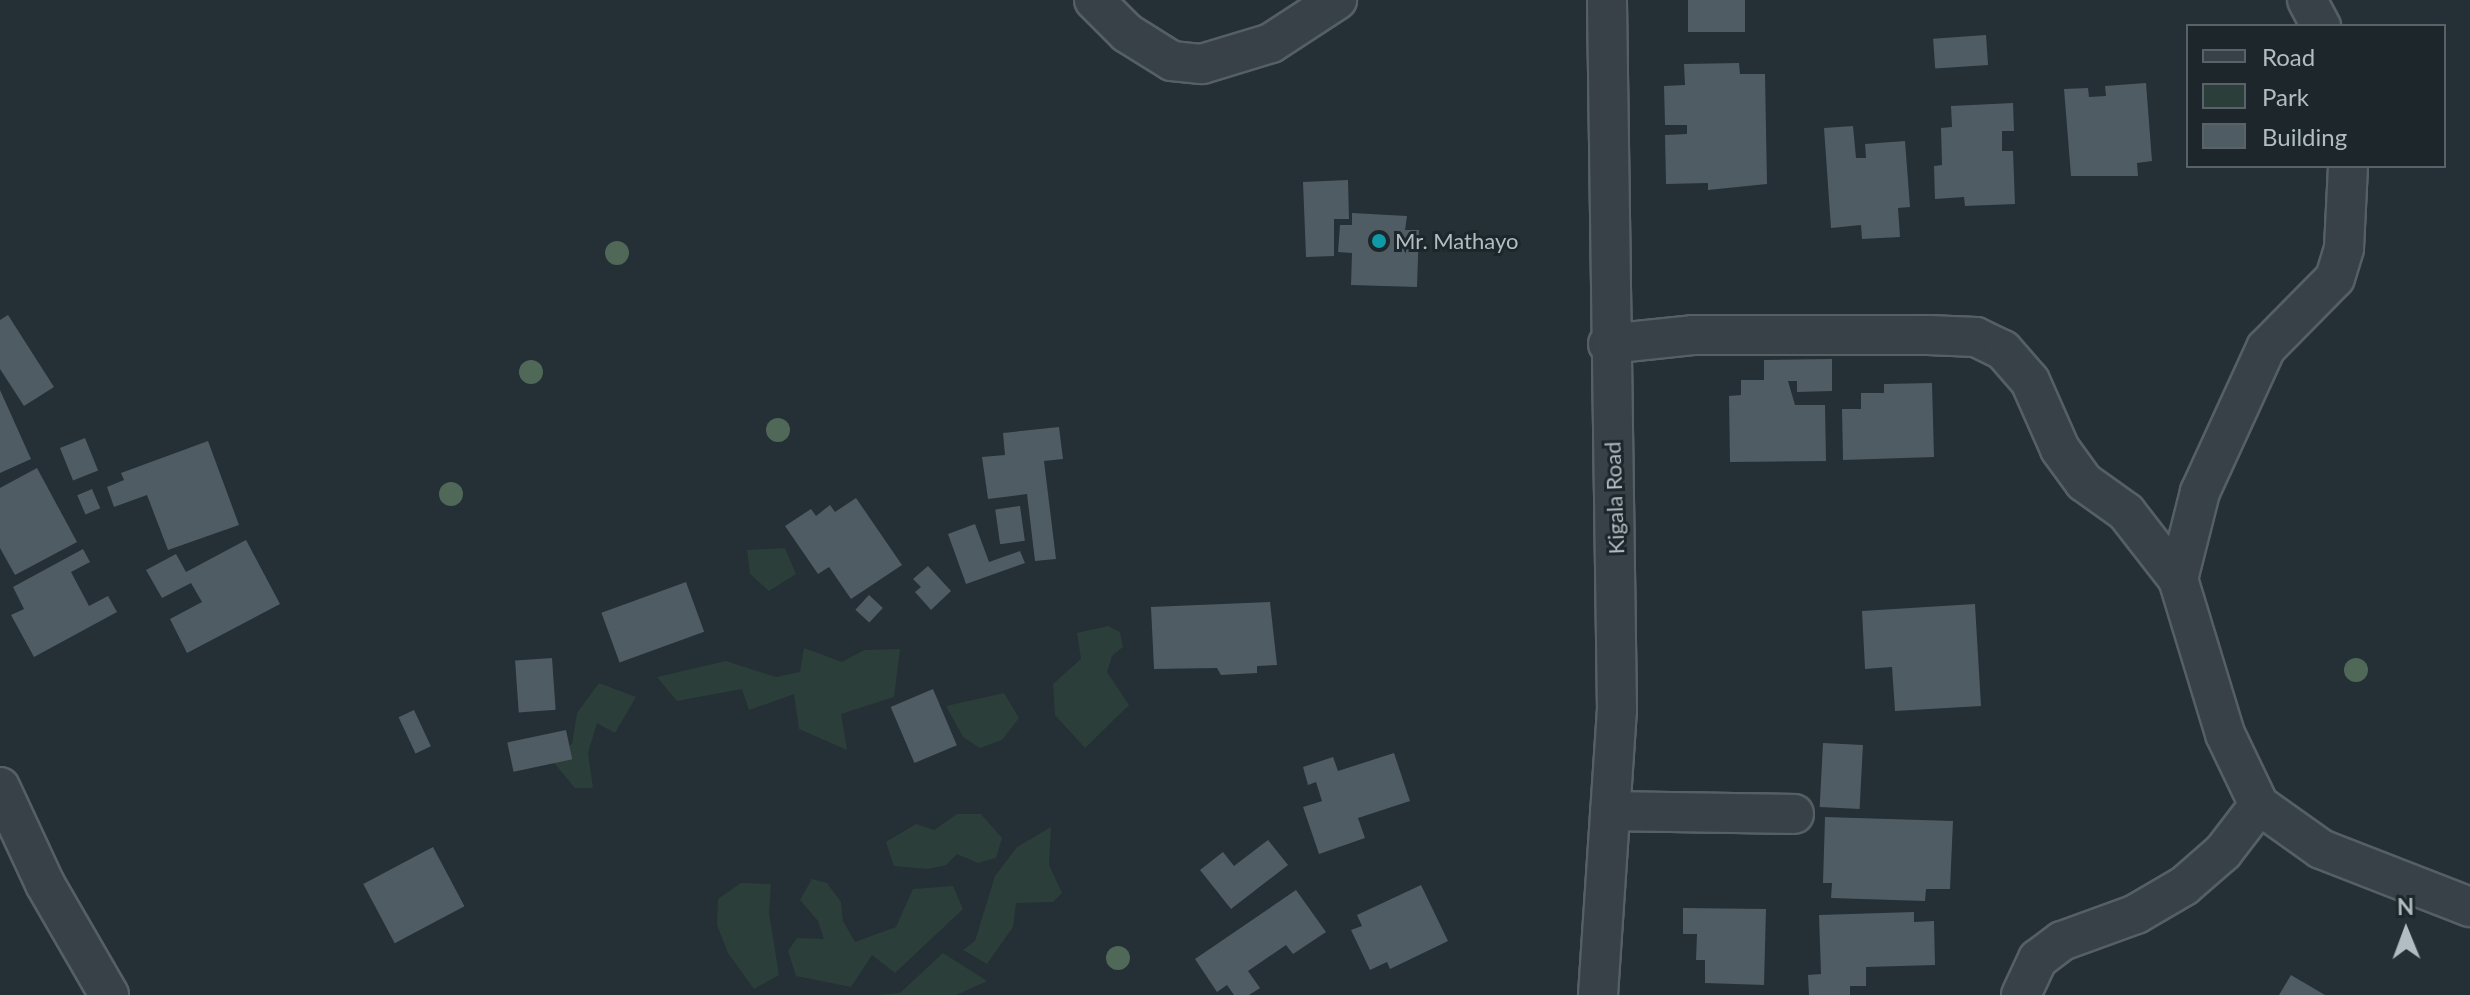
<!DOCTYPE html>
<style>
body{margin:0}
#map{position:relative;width:2470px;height:995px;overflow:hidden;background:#242f36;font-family:Lato,sans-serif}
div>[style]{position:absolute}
.green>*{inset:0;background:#2c3e39}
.building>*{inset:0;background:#4f5c64;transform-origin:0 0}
.roads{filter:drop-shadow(2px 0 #555f64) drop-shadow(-2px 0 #555f64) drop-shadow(0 2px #555f64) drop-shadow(0 -2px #555f64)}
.street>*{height:38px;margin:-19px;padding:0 19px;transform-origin:19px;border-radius:19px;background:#374147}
.trees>*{width:24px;height:24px;margin:-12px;border-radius:50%;background:#4f6858}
.dots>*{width:22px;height:22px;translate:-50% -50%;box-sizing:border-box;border:4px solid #1c262b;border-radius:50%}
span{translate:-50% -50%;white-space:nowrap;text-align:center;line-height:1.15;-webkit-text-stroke:6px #1c262b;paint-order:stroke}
.poi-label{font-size:22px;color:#b2bcc3}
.left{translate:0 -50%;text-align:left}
.street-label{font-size:22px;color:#b2bcc3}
.legend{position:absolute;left:2186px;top:24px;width:260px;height:144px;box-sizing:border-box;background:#1c262b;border:2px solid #586268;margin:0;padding:10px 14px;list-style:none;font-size:24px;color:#b2bcc3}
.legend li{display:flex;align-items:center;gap:16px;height:40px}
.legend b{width:40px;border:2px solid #586268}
.north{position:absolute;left:2366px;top:891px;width:80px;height:80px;-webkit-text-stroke:6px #1c262b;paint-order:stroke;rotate:359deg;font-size:22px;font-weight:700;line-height:32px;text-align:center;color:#b2bcc3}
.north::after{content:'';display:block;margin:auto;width:28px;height:36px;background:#b2bcc3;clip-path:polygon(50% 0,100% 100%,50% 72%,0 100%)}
</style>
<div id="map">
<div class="green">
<div style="clip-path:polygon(785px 548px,796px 574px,769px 591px,750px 574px,747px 550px)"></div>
<div style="clip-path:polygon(1108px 626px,1120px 632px,1123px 647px,1112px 656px,1107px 672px,1129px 705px,1085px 748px,1055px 715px,1053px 684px,1081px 659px,1077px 633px)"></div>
<div style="clip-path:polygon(804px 648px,842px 662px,864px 650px,900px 649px,894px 697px,841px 714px,847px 750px,799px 729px,794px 694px,749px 710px,742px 689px,677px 701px,657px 677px,726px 661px,776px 677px,800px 672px)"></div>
<div style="clip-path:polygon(599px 683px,636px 697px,615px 733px,597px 723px,588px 753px,593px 788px,575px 788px,550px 758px,572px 744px,577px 713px)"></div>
<div style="clip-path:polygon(1004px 693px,1019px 718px,1002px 740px,980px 748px,963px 737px,946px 706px)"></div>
<div style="clip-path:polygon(957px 814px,981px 814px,1002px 838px,996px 858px,978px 863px,957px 854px,946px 865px,928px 869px,894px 866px,886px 842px,916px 824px,934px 830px)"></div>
<div style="clip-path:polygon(1051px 827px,1049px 865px,1062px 893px,1053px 902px,1016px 903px,1013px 927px,987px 964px,963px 950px,975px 941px,995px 876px,1017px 847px)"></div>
<div style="clip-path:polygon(812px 879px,827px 883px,841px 902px,843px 921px,855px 942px,896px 927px,913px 889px,953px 886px,963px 909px,895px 973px,872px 955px,851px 987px,796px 976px,788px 951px,797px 938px,824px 939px,818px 921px,800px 900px)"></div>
<div style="clip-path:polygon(741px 883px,771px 884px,769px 913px,779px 975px,754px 989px,728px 953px,717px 925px,718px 899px)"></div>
<div style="clip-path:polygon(943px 953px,987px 981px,956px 995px,875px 995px,900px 993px)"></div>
</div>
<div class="building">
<div style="left:1688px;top:0;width:57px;height:32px"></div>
<div style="left:1986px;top:35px;width:30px;height:53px;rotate:86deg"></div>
<div style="clip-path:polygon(1739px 63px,1740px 74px,1765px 74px,1767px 184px,1708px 190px,1708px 183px,1666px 184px,1665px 135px,1687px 134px,1687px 125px,1665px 125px,1664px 86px,1685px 85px,1684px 64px)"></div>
<div style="clip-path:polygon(2146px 83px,2152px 161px,2137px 163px,2138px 176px,2071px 176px,2064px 89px,2088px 88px,2089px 97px,2106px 96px,2105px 86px)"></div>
<div style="clip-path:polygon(2013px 103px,2014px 131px,2002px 131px,2002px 151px,2013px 151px,2015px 204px,1965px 206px,1964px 197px,1935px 199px,1934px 166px,1942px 165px,1941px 128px,1952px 127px,1951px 106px)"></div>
<div style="clip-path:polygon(1853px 126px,1856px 158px,1866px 158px,1865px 144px,1905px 141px,1910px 207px,1898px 208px,1900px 237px,1862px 239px,1861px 225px,1831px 228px,1824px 128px)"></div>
<div style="clip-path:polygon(1348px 180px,1349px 219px,1334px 219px,1334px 256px,1306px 257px,1303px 182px)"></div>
<div style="clip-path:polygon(1352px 213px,1407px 216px,1405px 230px,1419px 230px,1417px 287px,1351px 285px,1352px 253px,1338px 252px,1340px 225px,1352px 225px)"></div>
<div style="clip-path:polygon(8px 315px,54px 387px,24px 406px,0 369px,0 320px)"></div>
<div style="clip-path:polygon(1832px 359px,1832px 391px,1797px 392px,1797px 381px,1788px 381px,1795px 405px,1825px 405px,1826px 461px,1730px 462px,1729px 396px,1741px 395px,1741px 380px,1764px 380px,1764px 360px)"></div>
<div style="clip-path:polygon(1932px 383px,1934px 457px,1843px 460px,1842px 409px,1861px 409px,1861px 393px,1884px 393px,1884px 384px)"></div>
<div style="clip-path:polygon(0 390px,31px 459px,0 473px)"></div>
<div style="clip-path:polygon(1059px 427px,1063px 459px,1044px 461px,1056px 559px,1035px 561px,1027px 494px,988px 499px,982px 457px,1005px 455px,1003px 433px)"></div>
<div style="left:85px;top:438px;width:35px;height:27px;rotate:68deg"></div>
<div style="clip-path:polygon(208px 441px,239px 525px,168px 550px,147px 495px,114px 507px,107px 487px,124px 480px,121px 473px)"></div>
<div style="clip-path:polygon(37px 468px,77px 542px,15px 575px,0 548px,0 488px)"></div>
<div style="left:92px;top:489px;width:21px;height:16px;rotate:67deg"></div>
<div style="clip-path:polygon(856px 498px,902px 565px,851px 599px,829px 567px,818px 574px,785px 526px,811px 509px,816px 516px,830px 505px,835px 512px)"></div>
<div style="left:1020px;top:506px;width:35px;height:25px;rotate:82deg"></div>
<div style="clip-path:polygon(975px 524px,989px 562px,1020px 551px,1025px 563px,966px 584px,948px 534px)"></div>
<div style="clip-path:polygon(246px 540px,280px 604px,187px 653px,170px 619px,202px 602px,191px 583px,162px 598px,146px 570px,176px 554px,186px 572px)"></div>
<div style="clip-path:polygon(83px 549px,90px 562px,71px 572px,89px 606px,108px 596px,117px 612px,34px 657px,11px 615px,24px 609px,13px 587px)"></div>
<div style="clip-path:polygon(928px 566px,951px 591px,931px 610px,915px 592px,921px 587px,913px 579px)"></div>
<div style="left:686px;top:582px;width:53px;height:90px;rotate:70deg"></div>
<div style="left:869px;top:595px;width:19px;height:20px;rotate:43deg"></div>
<div style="clip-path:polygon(1270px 602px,1277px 665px,1257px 666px,1257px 673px,1221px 675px,1217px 668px,1154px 669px,1151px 607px)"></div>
<div style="clip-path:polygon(1975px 604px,1981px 706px,1895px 711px,1892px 667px,1865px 669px,1862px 611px)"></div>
<div style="left:552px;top:658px;width:52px;height:37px;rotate:86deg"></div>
<div style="left:933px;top:689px;width:61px;height:46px;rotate:67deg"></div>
<div style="left:414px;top:710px;width:40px;height:17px;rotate:65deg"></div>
<div style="left:566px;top:730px;width:30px;height:60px;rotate:78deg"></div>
<div style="left:1823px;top:743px;width:40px;height:64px;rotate:3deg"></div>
<div style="clip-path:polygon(1394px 753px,1410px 801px,1358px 818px,1365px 838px,1319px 854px,1303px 807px,1322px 801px,1316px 782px,1308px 785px,1303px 767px,1333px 757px,1338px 771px)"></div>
<div style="clip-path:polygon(1825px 817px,1953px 821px,1950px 889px,1926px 889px,1925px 901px,1831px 898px,1832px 883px,1823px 883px)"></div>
<div style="clip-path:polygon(1268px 840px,1288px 865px,1231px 909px,1200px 870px,1223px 852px,1234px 866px)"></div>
<div style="left:433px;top:847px;width:67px;height:79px;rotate:62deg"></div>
<div style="clip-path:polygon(1421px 885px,1448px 941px,1390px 969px,1387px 962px,1370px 970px,1351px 930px,1362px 926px,1357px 915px)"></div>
<div style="clip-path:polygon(1296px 890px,1326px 932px,1293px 954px,1286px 945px,1248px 971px,1260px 988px,1249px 995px,1234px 995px,1227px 985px,1217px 992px,1195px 959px)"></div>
<div style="clip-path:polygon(1683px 908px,1766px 909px,1764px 985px,1705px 983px,1705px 960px,1696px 960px,1697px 934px,1683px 934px)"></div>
<div style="clip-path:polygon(1914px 912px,1914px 922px,1934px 921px,1935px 965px,1866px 967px,1866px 986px,1850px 986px,1850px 995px,1809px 995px,1808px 975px,1821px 974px,1819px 915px)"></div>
<div style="clip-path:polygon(2291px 975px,2325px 995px,2279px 995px)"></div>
</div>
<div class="roads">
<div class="street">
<div style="left:1094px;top:0;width:47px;rotate:45deg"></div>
<div style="left:1127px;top:33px;width:53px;rotate:31.9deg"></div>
<div style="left:1172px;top:61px;width:30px;rotate:6deg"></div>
<div style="left:1202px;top:64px;width:72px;rotate:-16.9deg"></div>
<div style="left:1271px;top:43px;width:79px;rotate:-33.1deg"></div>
<div style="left:2307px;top:0;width:30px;rotate:62deg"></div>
<div style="left:1608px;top:344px;width:85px;rotate:-6deg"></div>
<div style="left:1693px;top:335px;width:235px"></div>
<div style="left:1928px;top:335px;width:48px;rotate:2.4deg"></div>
<div style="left:1976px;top:337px;width:30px;rotate:26deg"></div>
<div style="left:2003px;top:350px;width:41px;rotate:48.9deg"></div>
<div style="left:2030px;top:381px;width:74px;rotate:66.2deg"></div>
<div style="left:2060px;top:449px;width:41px;rotate:54deg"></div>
<div style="left:2084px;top:482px;width:52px;rotate:35.5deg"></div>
<div style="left:2126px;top:512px;width:85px;rotate:52.2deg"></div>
<div style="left:2178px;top:579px;width:162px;rotate:73.1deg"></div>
<div style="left:2225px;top:734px;width:79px;rotate:64.4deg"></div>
<div style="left:2259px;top:805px;width:76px;rotate:35.4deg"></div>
<div style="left:2321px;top:849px;width:160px;rotate:21.3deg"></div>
<div style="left:2178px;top:579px;width:90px;rotate:-75.8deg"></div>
<div style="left:2200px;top:492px;width:158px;rotate:-65.4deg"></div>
<div style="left:2266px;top:348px;width:98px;rotate:-45.4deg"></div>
<div style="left:2335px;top:278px;width:31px;rotate:-73deg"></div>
<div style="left:2344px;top:248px;width:82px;rotate:-87.2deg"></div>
<div style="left:0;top:787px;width:107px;rotate:65.1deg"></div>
<div style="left:45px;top:884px;width:128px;rotate:60deg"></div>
<div style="left:1610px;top:811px;width:184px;rotate:0.9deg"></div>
<div style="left:1598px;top:995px;width:286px;rotate:-86.2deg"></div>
<div style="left:1617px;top:710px;width:710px;rotate:-90.81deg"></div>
<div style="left:2021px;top:995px;width:40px;rotate:-65deg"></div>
<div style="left:2038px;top:959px;width:30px;rotate:-37deg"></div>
<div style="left:2062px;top:941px;width:79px;rotate:-20deg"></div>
<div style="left:2136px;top:914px;width:56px;rotate:-30.3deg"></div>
<div style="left:2184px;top:886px;width:52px;rotate:-41.1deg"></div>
<div style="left:2223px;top:852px;width:59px;rotate:-52.5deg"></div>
</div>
</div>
<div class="trees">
<div style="left:617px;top:253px"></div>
<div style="left:531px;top:372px"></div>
<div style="left:778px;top:430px"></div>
<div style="left:451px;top:494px"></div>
<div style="left:2356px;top:670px"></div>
<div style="left:1118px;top:958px"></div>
</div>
<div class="dots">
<div style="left:1379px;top:241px;background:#0f9aa8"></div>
</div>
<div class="poi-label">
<span class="left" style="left:1395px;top:241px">Mr. Mathayo</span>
</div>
<div class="street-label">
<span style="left:1614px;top:498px;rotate:-92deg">Kigala Road</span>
</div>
<ul class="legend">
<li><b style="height:10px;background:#374147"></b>Road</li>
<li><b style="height:22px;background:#2c3e39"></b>Park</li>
<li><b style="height:22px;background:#4f5c64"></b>Building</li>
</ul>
<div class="north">N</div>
</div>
